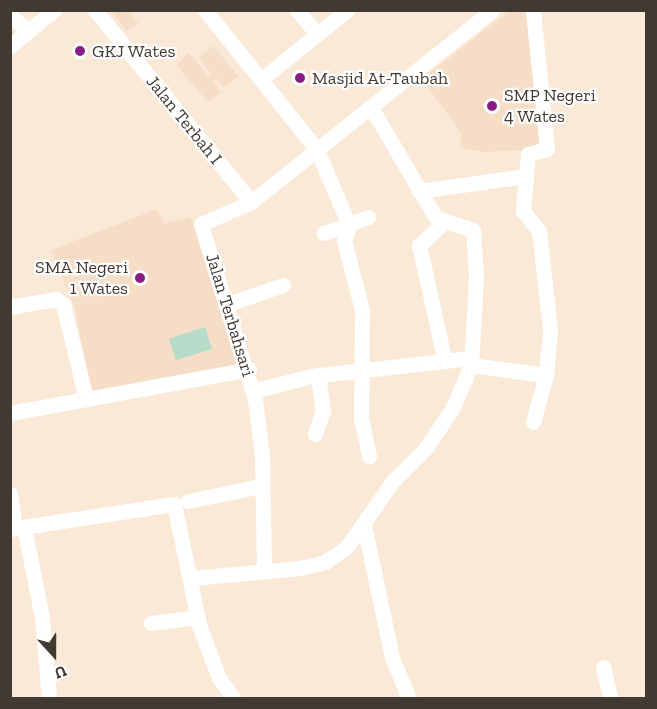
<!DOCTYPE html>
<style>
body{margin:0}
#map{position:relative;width:657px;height:709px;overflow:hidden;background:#fbe9d7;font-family:"Zilla Slab",serif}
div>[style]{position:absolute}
.built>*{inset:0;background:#f5ddc6}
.green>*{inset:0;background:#b7dcca;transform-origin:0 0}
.minor>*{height:15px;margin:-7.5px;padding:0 7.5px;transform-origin:7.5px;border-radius:7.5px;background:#fff}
.dots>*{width:16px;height:16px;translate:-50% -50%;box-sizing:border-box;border:3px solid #fff;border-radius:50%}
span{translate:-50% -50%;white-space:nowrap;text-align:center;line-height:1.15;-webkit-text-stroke:4.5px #fff;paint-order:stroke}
.poi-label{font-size:18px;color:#413a33}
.left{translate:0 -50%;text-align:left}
.right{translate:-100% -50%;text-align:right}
.street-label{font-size:18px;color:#413a33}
.frame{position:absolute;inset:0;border:12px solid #413a33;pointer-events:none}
.north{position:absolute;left:24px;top:625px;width:60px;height:60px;-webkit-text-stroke:4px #fff;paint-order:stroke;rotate:159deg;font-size:16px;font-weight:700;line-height:24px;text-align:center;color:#413a33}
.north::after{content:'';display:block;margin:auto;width:21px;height:27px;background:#413a33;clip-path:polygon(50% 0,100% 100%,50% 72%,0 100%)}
</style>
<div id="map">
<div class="built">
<div style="clip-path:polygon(111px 11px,129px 11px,138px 23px,127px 31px)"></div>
<div style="clip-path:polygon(509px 11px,532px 11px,546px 149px,484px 152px,460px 147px,461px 133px,422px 79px)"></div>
<div style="clip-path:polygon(213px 46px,239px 76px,224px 87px,217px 78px,213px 81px,221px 92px,208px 102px,176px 65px,189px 52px,208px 76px,211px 73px,199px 58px)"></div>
<div style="clip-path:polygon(157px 209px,164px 224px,189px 217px,204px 233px,247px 367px,93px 396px,74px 306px,51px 250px)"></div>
</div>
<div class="green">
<div style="left:205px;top:327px;width:23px;height:38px;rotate:72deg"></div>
</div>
<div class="minor">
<div style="left:95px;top:10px;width:247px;rotate:50.9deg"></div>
<div style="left:205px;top:10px;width:179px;rotate:51.3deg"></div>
<div style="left:317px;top:150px;width:82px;rotate:66.9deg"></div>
<div style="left:349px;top:225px;width:17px;rotate:107deg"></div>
<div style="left:344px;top:241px;width:71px;rotate:75.4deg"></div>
<div style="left:362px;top:310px;width:108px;rotate:90.5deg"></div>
<div style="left:361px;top:418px;width:39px;rotate:78deg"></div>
<div style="left:297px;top:10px;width:31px;rotate:50deg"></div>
<div style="left:10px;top:15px;width:24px;rotate:42deg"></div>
<div style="left:10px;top:46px;width:57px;rotate:-39.3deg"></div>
<div style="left:263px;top:78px;width:108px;rotate:-39deg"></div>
<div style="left:419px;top:191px;width:108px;rotate:-8deg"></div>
<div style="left:443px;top:223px;width:33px;rotate:137deg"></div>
<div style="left:419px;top:245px;width:116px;rotate:77.5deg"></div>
<div style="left:324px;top:233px;width:47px;rotate:-20deg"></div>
<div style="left:228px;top:304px;width:58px;rotate:-19.1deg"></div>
<div style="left:10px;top:307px;width:47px;rotate:-9.9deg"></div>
<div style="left:56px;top:299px;width:9px;rotate:36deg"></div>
<div style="left:63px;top:304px;width:98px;rotate:76.4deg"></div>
<div style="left:471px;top:365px;width:76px;rotate:7.6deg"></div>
<div style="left:253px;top:391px;width:60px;rotate:-14.5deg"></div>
<div style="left:311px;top:376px;width:161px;rotate:-6.4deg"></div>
<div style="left:10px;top:413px;width:243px;rotate:-10.4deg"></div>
<div style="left:533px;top:422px;width:49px;rotate:-74.5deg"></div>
<div style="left:546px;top:375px;width:45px;rotate:-84.9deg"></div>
<div style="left:550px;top:330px;width:100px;rotate:-96.3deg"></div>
<div style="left:539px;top:231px;width:26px;rotate:-129deg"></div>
<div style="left:523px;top:211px;width:57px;rotate:-85deg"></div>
<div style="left:528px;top:154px;width:20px;rotate:-15deg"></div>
<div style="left:547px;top:149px;width:140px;rotate:-95.8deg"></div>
<div style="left:315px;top:434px;width:24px;rotate:-71deg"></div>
<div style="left:323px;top:411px;width:36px;rotate:-98deg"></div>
<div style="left:10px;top:494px;width:34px;rotate:82deg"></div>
<div style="left:188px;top:501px;width:75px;rotate:-11.6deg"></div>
<div style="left:364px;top:525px;width:136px;rotate:78.1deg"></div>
<div style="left:392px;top:658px;width:43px;rotate:67deg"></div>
<div style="left:24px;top:527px;width:93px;rotate:78.8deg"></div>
<div style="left:42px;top:618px;width:80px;rotate:85deg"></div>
<div style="left:10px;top:529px;width:166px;rotate:-8.7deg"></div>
<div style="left:174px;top:504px;width:124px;rotate:78.3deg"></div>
<div style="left:199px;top:625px;width:57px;rotate:69.3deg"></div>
<div style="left:219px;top:678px;width:24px;rotate:55deg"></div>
<div style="left:264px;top:568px;width:113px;rotate:-91deg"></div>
<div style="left:262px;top:455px;width:55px;rotate:-97.3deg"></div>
<div style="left:255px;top:400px;width:184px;rotate:-107.1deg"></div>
<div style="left:201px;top:224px;width:55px;rotate:-23.7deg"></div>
<div style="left:251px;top:202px;width:308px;rotate:-38.5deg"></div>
<div style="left:192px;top:578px;width:108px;rotate:-5.3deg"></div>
<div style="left:300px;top:568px;width:26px;rotate:-13deg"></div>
<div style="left:325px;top:562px;width:25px;rotate:-34deg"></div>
<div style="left:346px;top:548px;width:82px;rotate:-55deg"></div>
<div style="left:393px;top:481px;width:45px;rotate:-45deg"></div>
<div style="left:425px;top:449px;width:48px;rotate:-56deg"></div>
<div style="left:452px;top:409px;width:48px;rotate:-66.6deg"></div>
<div style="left:471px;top:365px;width:86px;rotate:-86.7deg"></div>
<div style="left:476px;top:279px;width:49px;rotate:-93.5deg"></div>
<div style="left:473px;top:230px;width:39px;rotate:-162deg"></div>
<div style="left:436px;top:218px;width:129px;rotate:-120.4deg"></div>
<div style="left:151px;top:623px;width:46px;rotate:-7.4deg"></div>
<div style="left:603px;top:667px;width:32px;rotate:77deg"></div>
</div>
<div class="dots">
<div style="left:80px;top:51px;background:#871e85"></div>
<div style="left:300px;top:78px;background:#871e85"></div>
<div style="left:492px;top:106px;background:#871e85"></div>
<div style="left:140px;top:278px;background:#871e85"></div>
</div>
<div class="poi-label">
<span class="left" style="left:92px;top:51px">GKJ Wates</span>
<span class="left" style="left:312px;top:78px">Masjid At-Taubah</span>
<span class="left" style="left:504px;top:106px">SMP Negeri<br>4 Wates</span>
<span class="right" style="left:128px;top:278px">SMA Negeri<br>1 Wates</span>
</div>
<div class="street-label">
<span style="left:184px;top:120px;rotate:51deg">Jalan Terbah I</span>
<span style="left:230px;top:315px;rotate:73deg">Jalan Terbahsari</span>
</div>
<div class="frame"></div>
<div class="north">U</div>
</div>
